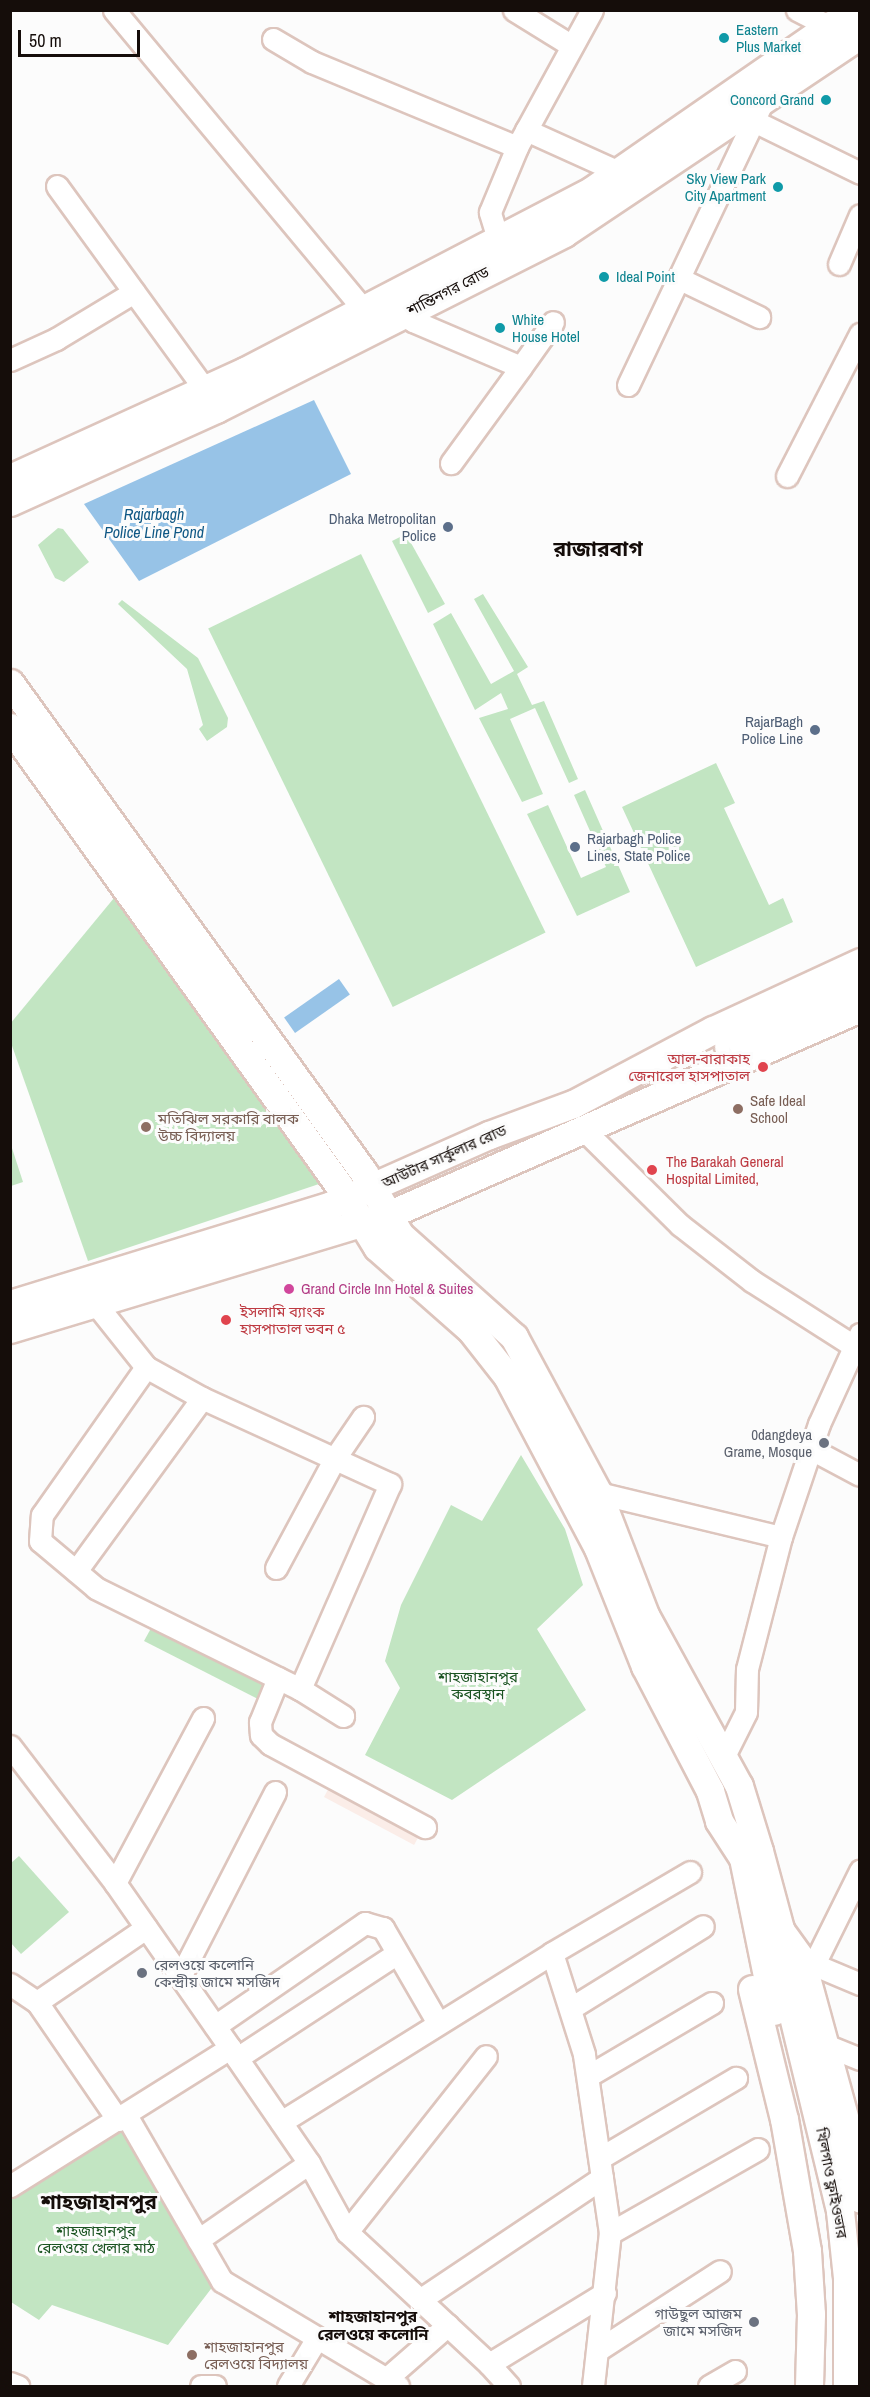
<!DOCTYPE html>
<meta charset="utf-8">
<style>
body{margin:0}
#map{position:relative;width:870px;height:2397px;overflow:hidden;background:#fcfcfc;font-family:"Archivo Narrow","Noto Sans Bengali",sans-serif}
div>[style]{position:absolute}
.built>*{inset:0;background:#fbede8;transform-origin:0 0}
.green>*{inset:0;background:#c2e5c2;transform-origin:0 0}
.water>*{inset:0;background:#97c3e7;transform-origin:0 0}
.roads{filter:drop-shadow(2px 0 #ddc5bd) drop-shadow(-2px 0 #ddc5bd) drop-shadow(0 2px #ddc5bd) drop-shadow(0 -2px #ddc5bd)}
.minor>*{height:21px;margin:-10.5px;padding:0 10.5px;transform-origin:10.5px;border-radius:10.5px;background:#fff}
.major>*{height:27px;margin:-13.5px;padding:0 13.5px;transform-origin:13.5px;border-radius:13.5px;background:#fff}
.dots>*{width:16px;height:16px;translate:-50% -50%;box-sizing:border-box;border:3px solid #fcfcfc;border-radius:50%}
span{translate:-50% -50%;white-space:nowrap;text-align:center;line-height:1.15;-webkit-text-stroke:6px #fcfcfc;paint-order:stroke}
.culture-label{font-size:15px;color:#0d838f}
.left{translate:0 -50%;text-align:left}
.right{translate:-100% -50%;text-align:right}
.street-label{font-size:15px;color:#150d0a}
.service-label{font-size:15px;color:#4e5e75}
.health-label{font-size:15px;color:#be3a42}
.education-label{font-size:15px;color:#785e54}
.hotel-label{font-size:15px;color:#b23c85}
.worship-label{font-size:15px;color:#5b616d}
.park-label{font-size:15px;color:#1a5321}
.water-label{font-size:16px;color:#105885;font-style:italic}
.neighbourhood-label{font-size:16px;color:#150d0a;font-weight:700}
.district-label{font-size:21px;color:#150d0a;font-weight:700}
.frame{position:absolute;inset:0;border:12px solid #150d0a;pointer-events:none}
.scale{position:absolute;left:18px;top:30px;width:122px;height:27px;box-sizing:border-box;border:3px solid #150d0a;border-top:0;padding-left:8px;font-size:18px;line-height:21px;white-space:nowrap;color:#150d0a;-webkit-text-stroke:4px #fcfcfc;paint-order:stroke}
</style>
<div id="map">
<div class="built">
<div style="left:332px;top:1782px;width:102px;height:17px;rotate:28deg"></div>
</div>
<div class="green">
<div style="clip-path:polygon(58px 528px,63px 529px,89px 562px,64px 582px,55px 578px,38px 545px)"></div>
<div style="clip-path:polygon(406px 534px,445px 604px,428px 613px,392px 541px)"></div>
<div style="left:361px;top:554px;width:421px;height:170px;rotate:64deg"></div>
<div style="clip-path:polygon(483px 594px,528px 667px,517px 674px,532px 705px,544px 701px,578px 779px,569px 783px,535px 708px,510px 719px,543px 794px,522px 802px,479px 718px,508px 709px,501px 693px,475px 710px,433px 624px,451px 613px,491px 684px,514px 671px,474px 599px)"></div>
<div style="clip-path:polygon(122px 600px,198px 658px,228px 718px,227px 727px,207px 741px,199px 729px,203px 725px,187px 669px,118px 604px)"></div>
<div style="clip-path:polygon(716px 763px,735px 803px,724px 808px,769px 905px,783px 898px,793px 922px,696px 967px,622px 807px)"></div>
<div style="clip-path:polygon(585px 790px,630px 892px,577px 916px,527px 814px,548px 805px,581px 878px,606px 867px,574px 795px)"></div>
<div style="clip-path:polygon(114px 898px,322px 1183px,88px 1261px,11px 1043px,10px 1024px)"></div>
<div style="clip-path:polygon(10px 1142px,23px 1182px,11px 1186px,10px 1186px)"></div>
<div style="clip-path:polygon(521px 1455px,565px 1529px,583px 1585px,537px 1629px,586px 1710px,452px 1800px,365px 1755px,400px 1688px,385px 1661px,401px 1605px,451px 1505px,482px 1521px)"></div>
<div style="clip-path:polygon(155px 1621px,271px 1684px,262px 1701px,144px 1641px)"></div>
<div style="clip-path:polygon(19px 1856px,69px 1912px,21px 1954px,10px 1942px,11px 1863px)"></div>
<div style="clip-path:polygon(123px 2130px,214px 2285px,168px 2345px,52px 2305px,39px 2320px,11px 2302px,10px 2200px)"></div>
</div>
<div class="water">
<div style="clip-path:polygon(314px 400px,351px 474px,139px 581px,84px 504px)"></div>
<div style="left:339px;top:979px;width:19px;height:67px;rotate:55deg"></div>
</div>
<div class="roads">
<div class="minor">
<div style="left:114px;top:10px;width:391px;rotate:50.2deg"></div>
<div style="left:514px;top:10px;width:68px;rotate:31.8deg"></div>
<div style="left:797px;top:10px;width:36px;rotate:27deg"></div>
<div style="left:273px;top:39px;width:45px;rotate:30.5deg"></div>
<div style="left:312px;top:62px;width:222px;rotate:22.5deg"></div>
<div style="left:754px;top:121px;width:118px;rotate:26.1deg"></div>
<div style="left:526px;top:130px;width:102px;rotate:24.3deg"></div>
<div style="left:57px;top:186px;width:252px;rotate:54deg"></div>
<div style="left:498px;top:239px;width:28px;rotate:-107deg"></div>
<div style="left:490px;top:212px;width:70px;rotate:-67.4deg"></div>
<div style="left:517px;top:147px;width:156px;rotate:-61.3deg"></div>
<div style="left:839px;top:264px;width:53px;rotate:-66.8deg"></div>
<div style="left:680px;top:279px;width:88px;rotate:25.7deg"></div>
<div style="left:409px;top:311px;width:11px;rotate:68deg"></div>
<div style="left:413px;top:321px;width:117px;rotate:23.1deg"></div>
<div style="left:521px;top:367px;width:119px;rotate:126.1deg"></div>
<div style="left:10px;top:360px;width:51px;rotate:-24.5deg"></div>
<div style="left:56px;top:339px;width:91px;rotate:-31.1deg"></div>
<div style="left:521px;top:367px;width:55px;rotate:-54.6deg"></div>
<div style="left:628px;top:385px;width:318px;rotate:-64.6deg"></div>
<div style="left:787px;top:476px;width:160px;rotate:-62.8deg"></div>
<div style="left:584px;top:1130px;width:135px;rotate:44.7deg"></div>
<div style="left:680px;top:1225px;width:91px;rotate:37.9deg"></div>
<div style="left:752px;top:1281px;width:128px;rotate:32.6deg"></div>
<div style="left:95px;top:1303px;width:82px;rotate:51.4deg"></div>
<div style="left:146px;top:1367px;width:64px;rotate:29deg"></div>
<div style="left:202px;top:1398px;width:207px;rotate:24.6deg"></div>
<div style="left:390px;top:1484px;width:224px;rotate:113.7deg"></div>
<div style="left:300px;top:1689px;width:228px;rotate:-153.7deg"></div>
<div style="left:96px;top:1588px;width:73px;rotate:-140deg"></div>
<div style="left:40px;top:1541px;width:26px;rotate:-86deg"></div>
<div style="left:42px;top:1515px;width:181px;rotate:-54.9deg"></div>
<div style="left:811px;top:1449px;width:55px;rotate:28deg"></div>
<div style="left:598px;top:1493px;width:188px;rotate:13.5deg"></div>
<div style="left:276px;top:1568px;width:125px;rotate:-61.8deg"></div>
<div style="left:335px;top:1458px;width:50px;rotate:-55.7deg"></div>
<div style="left:76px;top:1571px;width:214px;rotate:-53.9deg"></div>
<div style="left:278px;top:1678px;width:48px;rotate:112.2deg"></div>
<div style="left:260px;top:1722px;width:13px;rotate:86deg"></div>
<div style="left:261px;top:1735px;width:13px;rotate:45deg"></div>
<div style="left:270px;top:1744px;width:176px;rotate:28.2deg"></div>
<div style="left:300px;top:1689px;width:51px;rotate:32.1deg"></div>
<div style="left:10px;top:1746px;width:173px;rotate:52.5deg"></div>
<div style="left:115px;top:1883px;width:201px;rotate:55.1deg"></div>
<div style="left:230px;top:2048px;width:140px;rotate:55.5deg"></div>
<div style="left:309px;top:2163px;width:79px;rotate:61.2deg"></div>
<div style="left:347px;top:2232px;width:194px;rotate:42.9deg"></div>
<div style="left:489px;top:2364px;width:30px;rotate:48deg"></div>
<div style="left:725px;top:1754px;width:47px;rotate:-63.4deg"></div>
<div style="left:746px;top:1712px;width:43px;rotate:-88.7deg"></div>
<div style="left:747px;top:1669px;width:136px;rotate:-75.6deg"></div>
<div style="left:781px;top:1537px;width:119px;rotate:-71.4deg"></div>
<div style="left:819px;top:1424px;width:99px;rotate:-65.5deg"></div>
<div style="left:115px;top:1883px;width:187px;rotate:-61.9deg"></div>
<div style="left:803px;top:1960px;width:62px;rotate:22.8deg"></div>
<div style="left:815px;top:1962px;width:102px;rotate:-63.7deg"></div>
<div style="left:180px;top:1977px;width:208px;rotate:-62.8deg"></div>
<div style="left:10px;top:1984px;width:32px;rotate:34deg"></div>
<div style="left:571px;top:2008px;width:155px;rotate:-31.8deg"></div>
<div style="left:215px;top:2026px;width:182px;rotate:-34.5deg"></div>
<div style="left:365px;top:1923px;width:19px;rotate:16deg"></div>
<div style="left:383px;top:1928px;width:110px;rotate:59.9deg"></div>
<div style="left:823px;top:2044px;width:40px;rotate:22deg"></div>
<div style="left:237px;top:2058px;width:190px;rotate:-33.2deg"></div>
<div style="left:588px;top:2076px;width:144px;rotate:-30.5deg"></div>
<div style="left:126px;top:2115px;width:192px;rotate:60deg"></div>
<div style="left:222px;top:2281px;width:205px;rotate:30.8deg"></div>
<div style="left:118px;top:2120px;width:143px;rotate:-124.5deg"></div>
<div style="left:37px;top:2002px;width:132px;rotate:-34.2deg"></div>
<div style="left:281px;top:2122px;width:319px;rotate:-31.9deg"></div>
<div style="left:600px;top:2158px;width:158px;rotate:-30.5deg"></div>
<div style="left:10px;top:2186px;width:260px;rotate:-32.1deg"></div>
<div style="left:347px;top:2232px;width:224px;rotate:-51.7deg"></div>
<div style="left:610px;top:2233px;width:170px;rotate:-29.6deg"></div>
<div style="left:198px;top:2240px;width:135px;rotate:-34.7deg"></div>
<div style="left:421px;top:2299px;width:218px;rotate:-33.8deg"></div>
<div style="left:598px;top:2350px;width:145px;rotate:-32.9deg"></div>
<div style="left:489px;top:2364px;width:136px;rotate:-31.5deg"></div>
<div style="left:386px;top:2379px;width:82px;rotate:-41.1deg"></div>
<div style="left:10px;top:2383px;width:9px;rotate:21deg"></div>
<div style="left:201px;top:2386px;width:14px"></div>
<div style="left:288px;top:2386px;width:56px;rotate:-58.9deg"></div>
<div style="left:593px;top:2386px;width:154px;rotate:-83.7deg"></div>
<div style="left:610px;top:2233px;width:181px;rotate:-98.3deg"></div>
<div style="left:584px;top:2054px;width:106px;rotate:-107.6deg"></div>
<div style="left:552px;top:1953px;width:160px;rotate:-30.4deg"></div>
<div style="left:709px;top:2386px;width:30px;rotate:-30deg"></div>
</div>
<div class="major">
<div style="left:10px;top:478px;width:258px;rotate:-24.5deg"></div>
<div style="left:245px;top:371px;width:391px;rotate:-27.5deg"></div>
<div style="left:592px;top:190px;width:288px;rotate:-34.7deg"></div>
<div style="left:829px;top:26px;width:34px;rotate:-28deg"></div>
<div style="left:10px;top:502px;width:226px;rotate:-24.3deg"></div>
<div style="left:216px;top:409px;width:390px;rotate:-26.8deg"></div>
<div style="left:564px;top:233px;width:356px;rotate:-33.8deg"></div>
<div style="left:10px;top:683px;width:604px;rotate:54.15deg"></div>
<div style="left:364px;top:1173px;width:72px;rotate:59.9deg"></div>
<div style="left:400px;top:1235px;width:153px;rotate:41.8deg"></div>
<div style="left:514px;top:1337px;width:177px;rotate:61.7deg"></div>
<div style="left:598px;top:1493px;width:131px;rotate:68.9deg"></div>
<div style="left:645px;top:1615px;width:195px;rotate:61.2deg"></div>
<div style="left:739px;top:1786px;width:68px;rotate:72.9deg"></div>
<div style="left:759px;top:1851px;width:81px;rotate:74.9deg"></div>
<div style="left:780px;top:1929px;width:54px;rotate:84.7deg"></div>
<div style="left:785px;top:1983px;width:235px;rotate:76.4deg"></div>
<div style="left:840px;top:2211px;width:67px;rotate:84deg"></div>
<div style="left:847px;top:2278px;width:108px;rotate:90deg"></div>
<div style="left:10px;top:727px;width:563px;rotate:54.33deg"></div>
<div style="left:338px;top:1184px;width:74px;rotate:58.2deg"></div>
<div style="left:377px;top:1247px;width:124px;rotate:41.4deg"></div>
<div style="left:470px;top:1329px;width:60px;rotate:51.8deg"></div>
<div style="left:507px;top:1376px;width:195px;rotate:62.1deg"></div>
<div style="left:598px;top:1548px;width:127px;rotate:68.3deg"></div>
<div style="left:645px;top:1666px;width:141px;rotate:62.5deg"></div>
<div style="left:710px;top:1791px;width:31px;rotate:73deg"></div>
<div style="left:719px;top:1821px;width:44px;rotate:57deg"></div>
<div style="left:743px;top:1858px;width:156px;rotate:78.5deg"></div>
<div style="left:728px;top:1046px;width:146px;rotate:-25.5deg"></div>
<div style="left:10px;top:1304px;width:336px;rotate:-17.1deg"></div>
<div style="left:331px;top:1205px;width:173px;rotate:-23.9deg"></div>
<div style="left:489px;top:1135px;width:90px;rotate:-20.3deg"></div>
<div style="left:573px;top:1104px;width:158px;rotate:-27.9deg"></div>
<div style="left:713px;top:1030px;width:162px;rotate:-24.8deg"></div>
<div style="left:10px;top:1329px;width:395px;rotate:-16.8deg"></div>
<div style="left:388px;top:1215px;width:515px;rotate:-23.68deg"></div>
<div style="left:780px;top:1930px;width:36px;rotate:54deg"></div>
<div style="left:801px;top:1959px;width:171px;rotate:74.7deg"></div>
<div style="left:846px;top:2124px;width:76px;rotate:79.4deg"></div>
<div style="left:752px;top:1989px;width:134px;rotate:76.2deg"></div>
<div style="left:784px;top:2119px;width:134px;rotate:80.1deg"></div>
<div style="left:807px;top:2251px;width:63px;rotate:86.4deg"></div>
<div style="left:811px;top:2314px;width:72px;rotate:91.6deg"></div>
</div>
</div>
<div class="dots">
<div style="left:724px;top:38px;background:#0f9aa8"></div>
<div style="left:826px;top:100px;background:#0f9aa8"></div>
<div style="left:778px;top:187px;background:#0f9aa8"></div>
<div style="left:604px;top:277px;background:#0f9aa8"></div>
<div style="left:500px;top:328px;background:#0f9aa8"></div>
<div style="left:448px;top:527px;background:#5c6f8a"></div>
<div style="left:815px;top:730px;background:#5c6f8a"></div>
<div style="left:575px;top:847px;background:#5c6f8a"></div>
<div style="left:763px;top:1067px;background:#e0444e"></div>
<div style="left:738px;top:1109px;background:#8d6e63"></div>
<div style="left:146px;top:1127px;background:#8d6e63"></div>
<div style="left:652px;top:1170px;background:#e0444e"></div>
<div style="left:289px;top:1289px;background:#d1479c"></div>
<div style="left:226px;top:1320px;background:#e0444e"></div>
<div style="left:824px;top:1443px;background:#6b7280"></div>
<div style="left:142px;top:1973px;background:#6b7280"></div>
<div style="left:754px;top:2322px;background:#6b7280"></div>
<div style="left:192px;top:2355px;background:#8d6e63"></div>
</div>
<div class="culture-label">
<span class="left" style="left:736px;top:38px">Eastern<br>Plus Market</span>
<span class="right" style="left:814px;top:100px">Concord Grand</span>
<span class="right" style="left:766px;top:187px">Sky View Park<br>City Apartment</span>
<span class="left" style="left:616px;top:277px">Ideal Point</span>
<span class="left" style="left:512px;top:328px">White<br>House Hotel</span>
</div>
<div class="street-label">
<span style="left:448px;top:291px;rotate:-27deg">শান্তিনগর রোড</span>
<span style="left:444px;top:1156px;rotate:-24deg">আউটার সার্কুলার রোড</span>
<span style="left:832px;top:2183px;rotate:79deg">খিলগাও ফ্লাইওভার</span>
</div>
<div class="service-label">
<span class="right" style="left:436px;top:527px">Dhaka Metropolitan<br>Police</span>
<span class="right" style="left:803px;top:730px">RajarBagh<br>Police Line</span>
<span class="left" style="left:587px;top:847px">Rajarbagh Police<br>Lines, State Police</span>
</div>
<div class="health-label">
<span class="right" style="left:750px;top:1067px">আল-বারাকাহ<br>জেনারেল হাসপাতাল</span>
<span class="left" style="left:666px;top:1170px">The Barakah General<br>Hospital Limited,</span>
<span class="left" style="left:240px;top:1320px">ইসলামি ব্যাংক<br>হাসপাতাল ভবন ৫</span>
</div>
<div class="education-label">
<span class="left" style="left:750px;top:1109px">Safe Ideal<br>School</span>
<span class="left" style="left:158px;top:1127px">মতিঝিল সরকারি বালক<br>উচ্চ বিদ্যালয়</span>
<span class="left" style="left:204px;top:2355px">শাহজাহানপুর<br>রেলওয়ে বিদ্যালয়</span>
</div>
<div class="hotel-label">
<span class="left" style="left:301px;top:1289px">Grand Circle Inn Hotel &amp; Suites</span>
</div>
<div class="worship-label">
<span class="right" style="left:812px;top:1443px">0dangdeya<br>Grame, Mosque</span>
<span class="left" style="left:154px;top:1973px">রেলওয়ে কলোনি<br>কেন্দ্রীয় জামে মসজিদ</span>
<span class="right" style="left:742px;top:2322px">গাউছুল আজম<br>জামে মসজিদ</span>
</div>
<div class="park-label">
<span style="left:478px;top:1685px">শাহজাহানপুর<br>কবরস্থান</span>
<span style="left:96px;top:2239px">শাহজাহানপুর<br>রেলওয়ে খেলার মাঠ</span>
</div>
<div class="water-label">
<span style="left:154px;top:523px">Rajarbagh<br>Police Line Pond</span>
</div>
<div class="neighbourhood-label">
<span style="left:373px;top:2325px">শাহজাহানপুর<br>রেলওয়ে কলোনি</span>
</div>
<div class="district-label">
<span style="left:598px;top:549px">রাজারবাগ</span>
<span style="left:99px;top:2202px">শাহজাহানপুর</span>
</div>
<div class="frame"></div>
<div class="scale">50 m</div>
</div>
